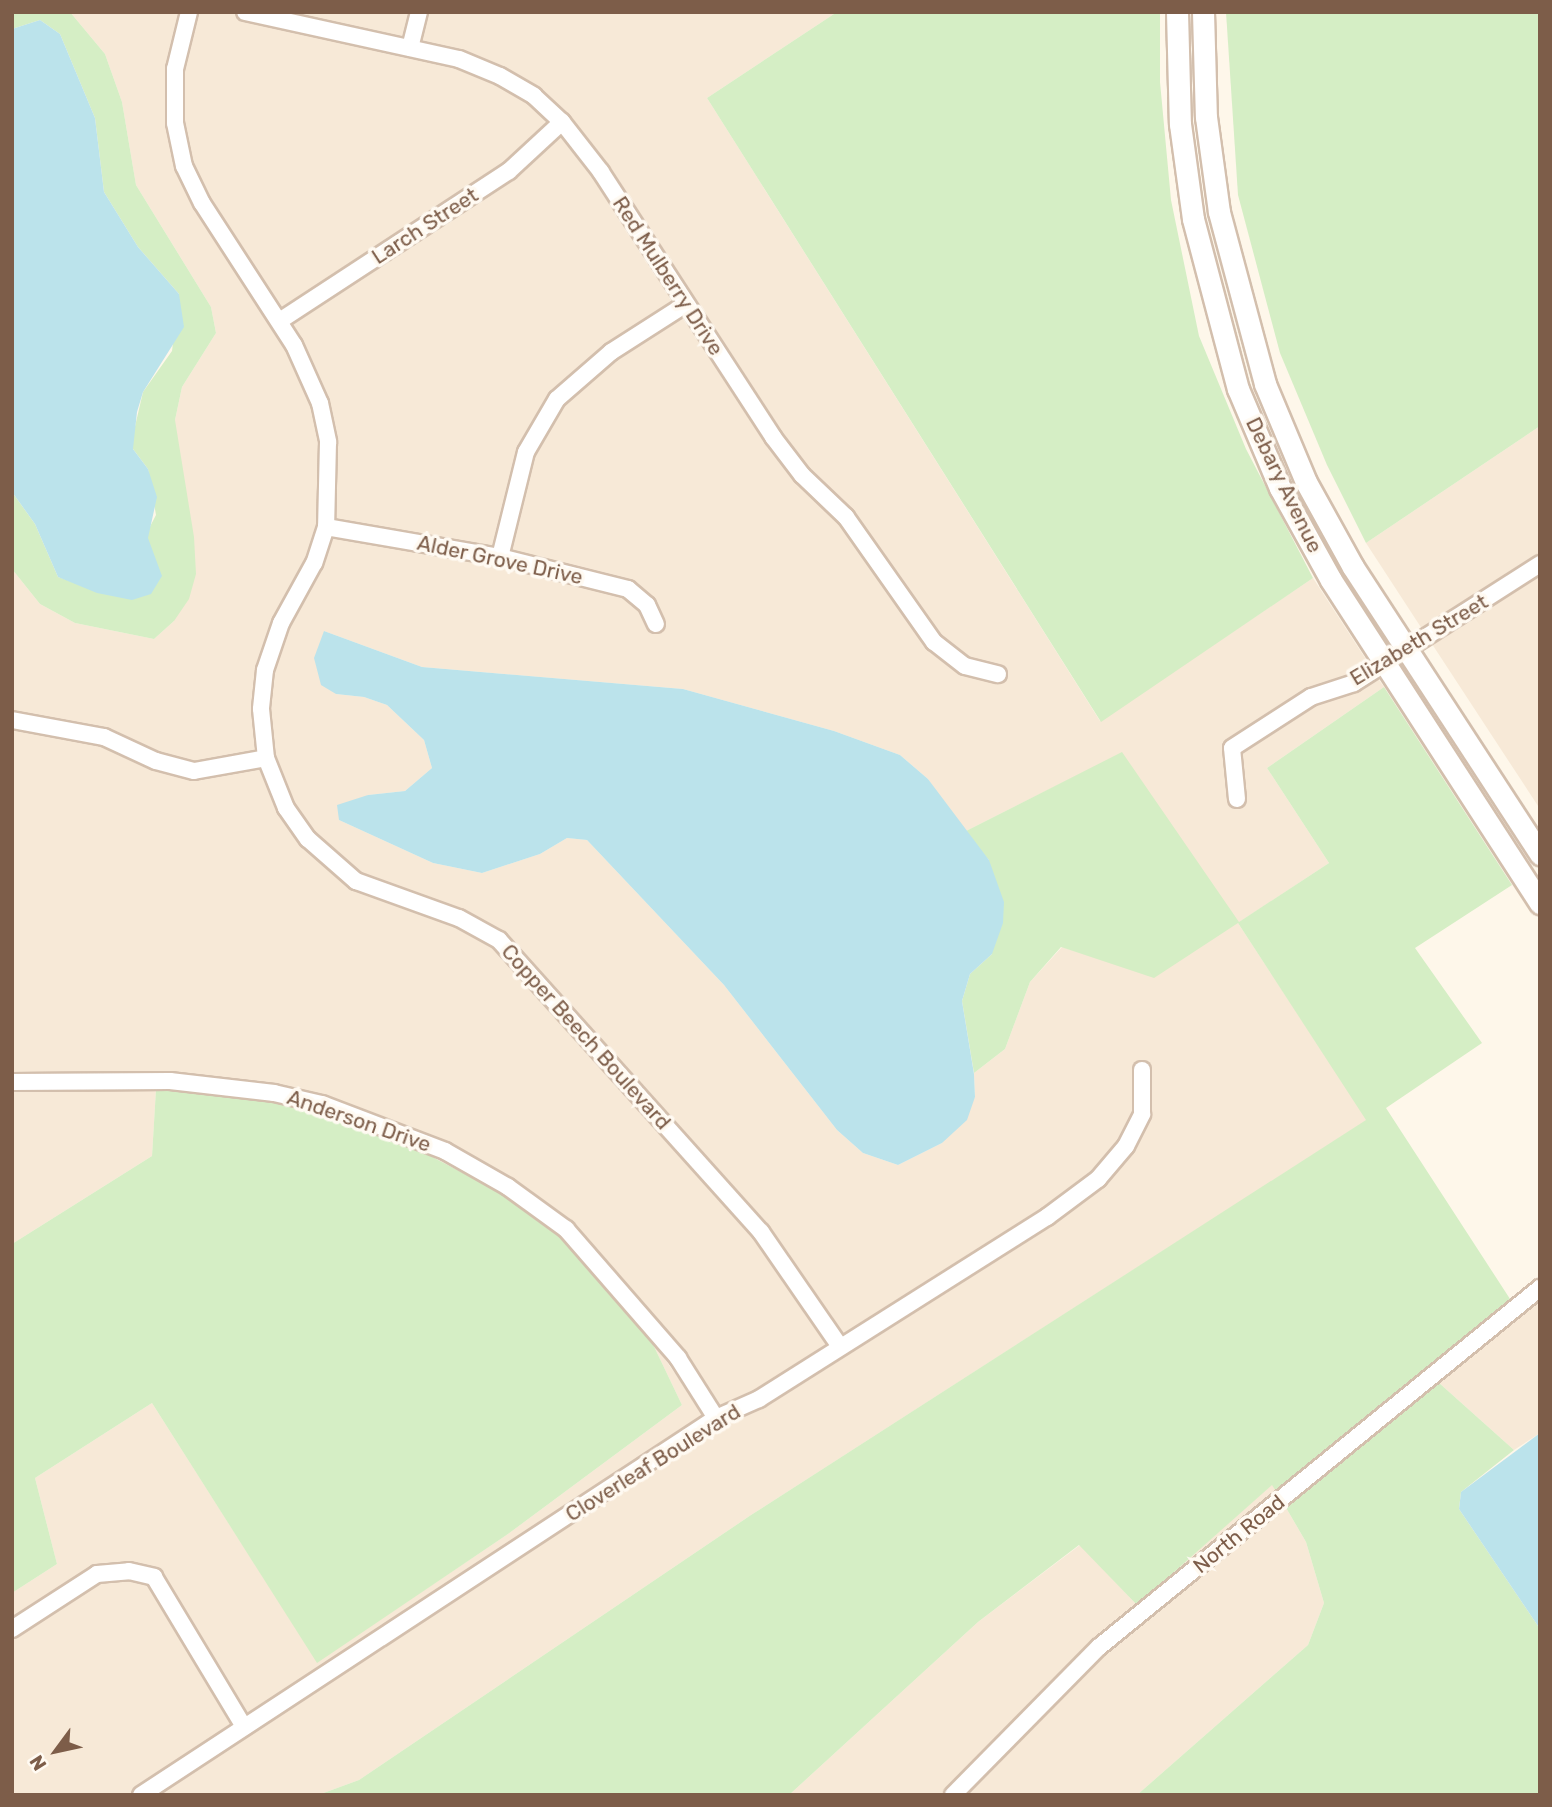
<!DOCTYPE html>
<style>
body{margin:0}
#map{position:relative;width:1552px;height:1807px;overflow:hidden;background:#fef7ea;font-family:Rubik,sans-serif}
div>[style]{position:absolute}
.residential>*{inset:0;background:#f7e9d7}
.green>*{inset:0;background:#d5eec5}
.water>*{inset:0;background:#bbe3eb}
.roads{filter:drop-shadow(2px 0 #d3bfad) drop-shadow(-2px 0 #d3bfad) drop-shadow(0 2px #d3bfad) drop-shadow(0 -2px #d3bfad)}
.street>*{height:16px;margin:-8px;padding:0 8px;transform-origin:8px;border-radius:8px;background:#fff}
.secondary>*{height:21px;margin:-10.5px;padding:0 10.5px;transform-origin:10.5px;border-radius:10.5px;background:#fff}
span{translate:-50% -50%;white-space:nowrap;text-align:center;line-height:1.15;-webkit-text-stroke:7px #fffaf2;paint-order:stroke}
.street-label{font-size:21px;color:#7d5d49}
.frame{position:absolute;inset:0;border:14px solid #7d5d49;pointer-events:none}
.north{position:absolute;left:21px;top:1716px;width:70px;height:70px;-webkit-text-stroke:5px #fffaf2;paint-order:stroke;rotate:237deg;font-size:19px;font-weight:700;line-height:28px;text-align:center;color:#7d5d49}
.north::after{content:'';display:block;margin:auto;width:24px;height:32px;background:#7d5d49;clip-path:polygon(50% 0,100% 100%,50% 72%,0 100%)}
</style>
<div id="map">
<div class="residential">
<div style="clip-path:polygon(evenodd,70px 12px,837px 12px,707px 98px,1100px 721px,1313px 578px,1369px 664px,1229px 741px,1224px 749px,1230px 808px,1246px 805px,1241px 752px,1315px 704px,1377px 677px,1384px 687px,1267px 768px,1329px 863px,1238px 923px,1367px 1120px,751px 1515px,359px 1780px,318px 1795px,154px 1795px,726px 1420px,684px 1353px,573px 1224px,513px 1181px,449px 1144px,325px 1097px,276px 1085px,172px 1074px,12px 1074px,12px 569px,40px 604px,75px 623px,154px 639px,174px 621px,175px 420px,182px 387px,216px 333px,211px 307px,136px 185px,122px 102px,105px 54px,70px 12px,324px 631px,422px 667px,683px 689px,834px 731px,900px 755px,928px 779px,964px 832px,1122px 753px,1154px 977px,1062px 947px,1030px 982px,1005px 1049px,974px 1073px,975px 1097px,942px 1143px,898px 1165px,863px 1153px,837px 1130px,724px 985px,587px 840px,567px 838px,540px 854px,482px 873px,433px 863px,339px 820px,368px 795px,405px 791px,432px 768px,424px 740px,387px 705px,364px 697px,336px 694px,324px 631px)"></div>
<div style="clip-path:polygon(1540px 426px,1540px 555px,1424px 632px,1366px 543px)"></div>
<div style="clip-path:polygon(1540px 572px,1540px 809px,1432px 644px)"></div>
<div style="clip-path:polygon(156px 1089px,152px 1156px,12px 1244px,12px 1090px)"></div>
<div style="clip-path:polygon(1540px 1298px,1540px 1433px,1514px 1450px,1438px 1382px)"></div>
<div style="clip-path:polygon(649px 1336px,705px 1417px,247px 1716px,157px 1570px,125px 1561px,12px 1620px,12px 1593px,57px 1564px,35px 1478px,152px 1403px,317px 1662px,508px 1534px,682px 1405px)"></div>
<div style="clip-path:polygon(1272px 1484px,1277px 1493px,1094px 1642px,943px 1795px,789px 1795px,978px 1622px,1080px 1545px,1137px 1605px)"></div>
<div style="clip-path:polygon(1285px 1506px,1306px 1542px,1324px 1603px,1308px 1645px,1137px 1795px,964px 1795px,1105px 1652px)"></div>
<div style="clip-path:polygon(128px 1578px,149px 1584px,233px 1725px,128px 1795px,12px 1795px,12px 1638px,99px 1582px)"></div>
</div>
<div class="green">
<div style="clip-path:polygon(12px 12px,70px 12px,105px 54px,122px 102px,136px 185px,211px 307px,216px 333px,182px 387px,175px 420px,194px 537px,196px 574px,189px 599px,174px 621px,154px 639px,75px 623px,40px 604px,12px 569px,12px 492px,35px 524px,58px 577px,114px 596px,156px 515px,148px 469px,133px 449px,133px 435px,143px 392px,172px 351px,179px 294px,138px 247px,104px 192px,95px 118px,60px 34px,40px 20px,12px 29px)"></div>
<div style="clip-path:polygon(837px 12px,1160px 12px,1160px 82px,1171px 200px,1199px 336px,1246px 449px,1313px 578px,1101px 722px,707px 98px)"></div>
<div style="clip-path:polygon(1226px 12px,1540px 12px,1540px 426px,1366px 543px,1327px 465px,1280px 353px,1238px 195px)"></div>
<div style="clip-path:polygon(1384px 687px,1512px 885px,1415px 948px,1482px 1043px,1386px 1108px,1512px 1302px,1277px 1493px,1272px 1485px,1137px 1605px,1079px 1545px,978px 1622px,789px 1795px,318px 1795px,359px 1780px,751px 1515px,1366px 1120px,1238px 923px,1154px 978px,1061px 947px,1030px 982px,1005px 1049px,974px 1073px,962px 1001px,970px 974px,992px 954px,989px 860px,964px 832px,1122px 752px,1239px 922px,1329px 863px,1267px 768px)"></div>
<div style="clip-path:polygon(156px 1089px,272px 1100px,319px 1111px,400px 1140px,503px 1194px,560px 1235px,632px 1314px,649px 1336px,682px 1405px,508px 1534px,317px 1663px,152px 1403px,35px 1478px,57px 1564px,12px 1593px,12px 1244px,152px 1156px)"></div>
<div style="clip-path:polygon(1438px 1382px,1514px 1450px,1461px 1492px,1459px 1509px,1540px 1629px,1540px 1795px,1137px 1795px,1308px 1645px,1324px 1603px,1306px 1542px,1285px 1506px)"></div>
</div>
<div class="water">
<div style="clip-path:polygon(40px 20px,60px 34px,95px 118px,104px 192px,138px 247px,179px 294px,184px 327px,143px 392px,137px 412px,133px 449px,148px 469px,157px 497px,148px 538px,162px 576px,151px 594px,132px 600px,97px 593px,58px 577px,35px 524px,12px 492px,12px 29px)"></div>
<div style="clip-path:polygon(324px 631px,422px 667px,683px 689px,834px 731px,900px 755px,928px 779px,989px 860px,1004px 902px,1003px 923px,992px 954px,970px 974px,962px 1001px,974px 1074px,975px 1097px,967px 1120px,942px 1143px,898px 1165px,863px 1153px,837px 1130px,724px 985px,587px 840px,567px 838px,540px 854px,482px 873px,433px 863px,339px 820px,337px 805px,368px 795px,405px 791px,432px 768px,424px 740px,387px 705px,364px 697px,336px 694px,321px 685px,314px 658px)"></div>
<div style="clip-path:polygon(1540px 1433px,1540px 1629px,1459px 1509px,1461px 1492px)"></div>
</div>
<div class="roads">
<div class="street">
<div style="left:189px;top:12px;width:59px;rotate:103.8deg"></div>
<div style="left:175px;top:69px;width:54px;rotate:90deg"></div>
<div style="left:175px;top:123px;width:44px;rotate:78.2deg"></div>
<div style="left:184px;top:166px;width:41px;rotate:64.1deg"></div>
<div style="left:202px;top:203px;width:169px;rotate:57.1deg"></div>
<div style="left:294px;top:345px;width:64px;rotate:65.9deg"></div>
<div style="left:320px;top:403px;width:40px;rotate:78deg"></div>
<div style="left:328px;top:442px;width:85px;rotate:91.3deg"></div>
<div style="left:326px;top:527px;width:38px;rotate:108deg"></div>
<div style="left:314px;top:563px;width:68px;rotate:118.8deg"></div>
<div style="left:281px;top:623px;width:50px;rotate:108.8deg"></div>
<div style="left:265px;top:670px;width:39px;rotate:96deg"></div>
<div style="left:261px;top:709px;width:49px;rotate:84.2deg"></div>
<div style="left:266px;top:758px;width:54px;rotate:68.2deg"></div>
<div style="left:286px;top:808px;width:38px;rotate:55deg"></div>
<div style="left:308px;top:839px;width:64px;rotate:41.2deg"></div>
<div style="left:356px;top:881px;width:109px;rotate:19.8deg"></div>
<div style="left:459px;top:918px;width:46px;rotate:28.8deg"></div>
<div style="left:499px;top:940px;width:392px;rotate:48.1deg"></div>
<div style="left:761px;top:1232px;width:137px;rotate:55.4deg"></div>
<div style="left:245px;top:12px;width:219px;rotate:12.4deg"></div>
<div style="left:459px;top:59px;width:44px;rotate:22.5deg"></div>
<div style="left:500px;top:76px;width:39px;rotate:30deg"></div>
<div style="left:534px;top:96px;width:38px;rotate:43deg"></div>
<div style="left:562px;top:122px;width:63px;rotate:52deg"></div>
<div style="left:601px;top:172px;width:316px;rotate:57deg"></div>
<div style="left:773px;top:437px;width:48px;rotate:52.7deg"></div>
<div style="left:802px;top:475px;width:61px;rotate:43.7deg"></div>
<div style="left:846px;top:517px;width:153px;rotate:54.9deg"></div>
<div style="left:934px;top:642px;width:39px;rotate:38deg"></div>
<div style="left:965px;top:666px;width:34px;rotate:14deg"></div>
<div style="left:410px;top:48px;width:37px;rotate:-76deg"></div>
<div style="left:281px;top:320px;width:272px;rotate:-33.2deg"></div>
<div style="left:509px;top:171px;width:72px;rotate:-42.8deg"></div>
<div style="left:326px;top:527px;width:177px;rotate:9.8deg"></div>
<div style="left:500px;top:557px;width:132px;rotate:14deg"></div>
<div style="left:628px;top:589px;width:25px;rotate:40deg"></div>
<div style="left:647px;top:605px;width:21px;rotate:65deg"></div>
<div style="left:500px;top:557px;width:108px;rotate:-76.1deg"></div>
<div style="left:526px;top:452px;width:61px;rotate:-59.7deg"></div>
<div style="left:557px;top:399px;width:72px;rotate:-41deg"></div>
<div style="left:611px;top:352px;width:89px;rotate:-32.6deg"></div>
<div style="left:12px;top:720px;width:94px;rotate:10.5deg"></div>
<div style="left:104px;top:737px;width:57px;rotate:24.8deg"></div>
<div style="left:156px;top:761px;width:39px;rotate:15deg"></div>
<div style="left:194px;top:771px;width:73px;rotate:-10.2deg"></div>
<div style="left:1237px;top:799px;width:51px;rotate:-95.6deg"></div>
<div style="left:1232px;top:748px;width:94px;rotate:-32.8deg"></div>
<div style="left:1311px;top:697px;width:45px;rotate:-18deg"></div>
<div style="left:1354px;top:683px;width:221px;rotate:-32.6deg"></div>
<div style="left:12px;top:1082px;width:158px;rotate:-0.4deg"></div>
<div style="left:170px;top:1081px;width:105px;rotate:6.6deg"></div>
<div style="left:274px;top:1093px;width:49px;rotate:12.9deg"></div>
<div style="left:322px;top:1104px;width:132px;rotate:20.9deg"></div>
<div style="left:445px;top:1151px;width:73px;rotate:29.7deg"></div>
<div style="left:508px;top:1187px;width:72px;rotate:35.9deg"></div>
<div style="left:566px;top:1229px;width:171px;rotate:49deg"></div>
<div style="left:678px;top:1358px;width:71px;rotate:57.7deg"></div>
<div style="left:12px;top:1629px;width:101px;rotate:-32.9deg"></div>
<div style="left:97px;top:1574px;width:32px;rotate:-5deg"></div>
<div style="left:129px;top:1571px;width:26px;rotate:13deg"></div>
<div style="left:154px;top:1577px;width:175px;rotate:59deg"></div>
<div style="left:141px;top:1795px;width:688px;rotate:-33.25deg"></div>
<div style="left:716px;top:1418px;width:47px;rotate:-23.8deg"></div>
<div style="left:759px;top:1399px;width:341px;rotate:-32.3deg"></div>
<div style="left:1047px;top:1217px;width:64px;rotate:-36.7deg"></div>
<div style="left:1098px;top:1179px;width:43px;rotate:-49.7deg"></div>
<div style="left:1126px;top:1146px;width:36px;rotate:-63deg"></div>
<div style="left:1142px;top:1114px;width:44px;rotate:-90deg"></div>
<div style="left:953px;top:1795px;width:208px;rotate:-45.4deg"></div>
<div style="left:1099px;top:1647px;width:569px;rotate:-39.15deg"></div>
</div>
<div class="secondary">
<div style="left:1177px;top:12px;width:112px;rotate:88.5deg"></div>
<div style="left:1180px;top:124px;width:96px;rotate:82.2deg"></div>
<div style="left:1193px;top:219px;width:176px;rotate:75.2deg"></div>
<div style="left:1238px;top:389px;width:108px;rotate:67deg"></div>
<div style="left:1280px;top:488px;width:105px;rotate:61deg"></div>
<div style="left:1331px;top:580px;width:385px;rotate:57.1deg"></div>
<div style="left:1203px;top:12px;width:105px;rotate:88.4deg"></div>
<div style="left:1206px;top:117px;width:96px;rotate:82.2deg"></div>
<div style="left:1219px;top:212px;width:178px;rotate:75deg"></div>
<div style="left:1265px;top:384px;width:106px;rotate:67.3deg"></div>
<div style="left:1306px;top:482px;width:97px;rotate:61.1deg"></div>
<div style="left:1353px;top:567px;width:343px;rotate:56.9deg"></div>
</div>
</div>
<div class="street-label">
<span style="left:425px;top:226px;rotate:-33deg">Larch Street</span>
<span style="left:668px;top:276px;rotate:57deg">Red Mulberry Drive</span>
<span style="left:1284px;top:485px;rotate:64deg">Debary Avenue</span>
<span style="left:500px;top:560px;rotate:12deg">Alder Grove Drive</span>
<span style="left:1419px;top:640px;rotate:-31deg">Elizabeth Street</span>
<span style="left:586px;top:1037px;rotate:48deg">Copper Beech Boulevard</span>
<span style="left:359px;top:1121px;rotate:19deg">Anderson Drive</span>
<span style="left:653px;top:1463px;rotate:-32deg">Cloverleaf Boulevard</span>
<span style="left:1239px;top:1534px;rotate:-39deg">North Road</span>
</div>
<div class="frame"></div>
<div class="north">N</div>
</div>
